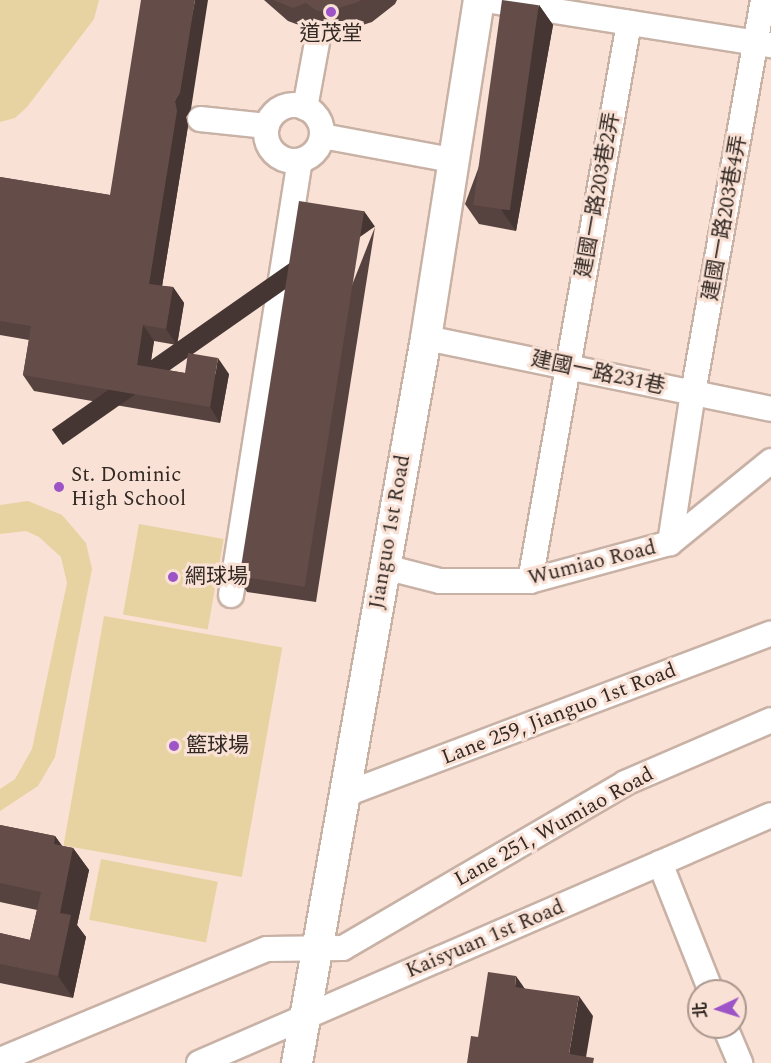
<!DOCTYPE html>
<meta charset="utf-8">
<style>
body{margin:0}
#map{position:relative;width:771px;height:1063px;overflow:hidden;background:#fae1d5;font-family:Spectral,"Noto Sans TC",serif}
div>[style]{position:absolute}
.green>*{inset:0;background:#e7d2a2;transform-origin:0 0}
.roads{filter:drop-shadow(2px 0 #c8b1a5) drop-shadow(-2px 0 #c8b1a5) drop-shadow(0 2px #c8b1a5) drop-shadow(0 -2px #c8b1a5)}
.minor>*{height:24px;margin:-12px;padding:0 12px;transform-origin:12px;border-radius:12px;background:#fff}
.minor>.ring{margin:-12px;padding:0;box-sizing:content-box;background:none;border:24px solid #fff;border-radius:50%}
.major>*{height:30px;margin:-15px;padding:0 15px;transform-origin:15px;border-radius:15px;background:#fff}
.wall>*{inset:0;background:#56423f}
.shaded-wall>*{inset:0;background:#463633;transform-origin:0 0}
.building>*{inset:0;background:#644d49;transform-origin:0 0}
.dots>*{width:16px;height:16px;translate:-50% -50%;box-sizing:border-box;border:3px solid #fae1d5;border-radius:50%}
span{translate:-50% -50%;white-space:nowrap;text-align:center;line-height:1.15;-webkit-text-stroke:6px #fae1d5;paint-order:stroke}
.poi-label{font-size:21px;color:#322924}
.left{translate:0 -50%;text-align:left}
.street-label{font-size:21px;color:#322924}
.north{position:absolute;left:687px;top:979px;width:60px;height:60px;box-sizing:border-box;background:#fae1d5;border:2px solid #aa978e;border-radius:50%;rotate:266deg;font-size:16px;font-weight:700;line-height:24px;text-align:center;color:#322924}
.north::after{content:'';display:block;margin:auto;width:21px;height:27px;background:#9c54c7;clip-path:polygon(50% 0,100% 100%,50% 72%,0 100%)}
</style>
<div id="map">
<div class="green">
<div style="clip-path:polygon(0 0,99px 0,94px 19px,27px 107px,15px 118px,0 122px)"></div>
<div style="clip-path:polygon(28px 501px,62px 515px,86px 543px,92px 569px,55px 757px,38px 786px,0 811px,0 789px,15px 779px,32px 749px,67px 583px,61px 557px,39px 537px,26px 531px,0 534px,0 505px)"></div>
<div style="left:139px;top:524px;width:86px;height:92px;rotate:10deg"></div>
<div style="left:104px;top:616px;width:181px;height:233px;rotate:10deg"></div>
<div style="left:101px;top:859px;width:119px;height:62px;rotate:11deg"></div>
</div>
<div class="roads">
<div class="minor">
<div style="left:486px;top:0;width:289px;rotate:9deg"></div>
<div class="ring" style="left:266px;top:105px;width:32px;height:32px"></div>
<div style="left:305px;top:108px;width:72px;rotate:-79.6deg"></div>
<div style="left:200px;top:119px;width:67px;rotate:6deg"></div>
<div style="left:322px;top:136px;width:132px;rotate:10.5deg"></div>
<div style="left:426px;top:338px;width:352px;rotate:11.6deg"></div>
<div style="left:670px;top:543px;width:152px;rotate:-81.3deg"></div>
<div style="left:693px;top:393px;width:399px;rotate:-79.9deg"></div>
<div style="left:385px;top:567px;width:57px;rotate:14.3deg"></div>
<div style="left:440px;top:581px;width:90px"></div>
<div style="left:530px;top:581px;width:145px;rotate:-15.2deg"></div>
<div style="left:670px;top:543px;width:130px;rotate:-39.1deg"></div>
<div style="left:530px;top:581px;width:567px;rotate:-79.94deg"></div>
<div style="left:231px;top:595px;width:439px;rotate:-81deg"></div>
<div style="left:346px;top:794px;width:454px;rotate:-20.7deg"></div>
<div style="left:660px;top:863px;width:138px;rotate:68.3deg"></div>
<div style="left:725px;top:1027px;width:39px;rotate:67deg"></div>
<div style="left:0;top:1060px;width:289px;rotate:-22.6deg"></div>
<div style="left:267px;top:949px;width:76px;rotate:-0.8deg"></div>
<div style="left:343px;top:948px;width:327px;rotate:-30.3deg"></div>
<div style="left:625px;top:783px;width:159px;rotate:-23.3deg"></div>
<div style="left:199px;top:1063px;width:623px;rotate:-23.44deg"></div>
</div>
<div class="major">
<div style="left:297px;top:1063px;width:736px;rotate:-79.91deg"></div>
<div style="left:426px;top:338px;width:342px;rotate:-81.1deg"></div>
</div>
</div>
<div class="wall">
<div style="clip-path:polygon(264px 0,397px 0,395px 4px,372px 22px,344px 31px,331px 31px,320px 23px,307px 28px,288px 21px)"></div>
<div style="clip-path:polygon(539px 5px,553px 25px,516px 231px,479px 224px,465px 204px)"></div>
<div style="clip-path:polygon(191px 109px,186px 117px,188px 126px,162px 286px,173px 287px,184px 303px,177px 345px,154px 341px,150px 367px,185px 373px,229px 374px,220px 423px,34px 391px,23px 375px,29px 340px,0 335px,0 177px,110px 195px)"></div>
<div style="clip-path:polygon(375px 227px,316px 602px,247px 592px,237px 576px)"></div>
<div style="clip-path:polygon(0 825px,55px 836px,62px 846px,73px 848px,89px 870px,77px 925px,86px 937px,73px 998px,0 983px,0 933px,30px 940px,37px 910px,0 902px)"></div>
</div>
<div class="shaded-wall">
<div style="clip-path:polygon(195px 0,208px 0,191px 109px,186px 117px,188px 126px,160px 299px,149px 284px,175px 101px)"></div>
<div style="clip-path:polygon(539px 5px,553px 25px,516px 231px,502px 211px)"></div>
<div style="left:364px;top:211px;width:19px;height:381px;rotate:55deg"></div>
<div style="clip-path:polygon(173px 287px,184px 303px,177px 345px,166px 329px)"></div>
<div style="clip-path:polygon(143px 325px,154px 341px,148px 381px,137px 365px)"></div>
<div style="clip-path:polygon(218px 358px,229px 374px,220px 423px,210px 407px)"></div>
<div style="clip-path:polygon(55px 836px,71px 858px,54px 844px)"></div>
<div style="clip-path:polygon(73px 848px,89px 870px,77px 925px,86px 937px,73px 998px,58px 976px,60px 913px)"></div>
<div style="clip-path:polygon(516px 976px,530px 996px,515px 987px)"></div>
<div style="clip-path:polygon(579px 996px,593px 1016px,585px 1063px,569px 1054px)"></div>
</div>
<div class="building">
<div style="clip-path:polygon(141px 0,195px 0,180px 93px,175px 101px,177px 111px,149px 284px,173px 287px,166px 329px,143px 325px,137px 365px,185px 373px,188px 353px,218px 358px,210px 407px,23px 375px,31px 326px,0 321px,0 177px,110px 195px)"></div>
<div style="clip-path:polygon(273px 0,361px 0,358px 2px,330px 11px,317px 11px,306px 3px,293px 8px)"></div>
<div style="left:502px;top:0;width:37px;height:207px;rotate:8deg"></div>
<div style="left:299px;top:201px;width:66px;height:380px;rotate:9deg"></div>
<div style="clip-path:polygon(0 825px,55px 836px,54px 844px,73px 848px,60px 913px,71px 915px,58px 976px,0 964px,0 933px,30px 940px,41px 892px,0 883px)"></div>
<div style="clip-path:polygon(488px 972px,516px 976px,515px 987px,579px 996px,569px 1054px,594px 1058px,593px 1063px,467px 1063px,471px 1036px,478px 1037px)"></div>
</div>
<div class="dots">
<div style="left:331px;top:12px;background:#9c54c7"></div>
<div style="left:59px;top:487px;background:#9c54c7"></div>
<div style="left:173px;top:577px;background:#9c54c7"></div>
<div style="left:174px;top:746px;background:#9c54c7"></div>
</div>
<div class="poi-label">
<span style="left:331px;top:34px">道茂堂</span>
<span class="left" style="left:71px;top:487px">St. Dominic<br>High School</span>
<span class="left" style="left:185px;top:577px">網球場</span>
<span class="left" style="left:186px;top:746px">籃球場</span>
</div>
<div class="street-label">
<span style="left:598px;top:195px;rotate:-80deg">建國一路203巷2弄</span>
<span style="left:725px;top:218px;rotate:-80deg">建國一路203巷4弄</span>
<span style="left:598px;top:373px;rotate:12deg">建國一路231巷</span>
<span style="left:390px;top:532px;rotate:-80deg">Jianguo 1st Road</span>
<span style="left:592px;top:563px;rotate:-14deg">Wumiao Road</span>
<span style="left:559px;top:714px;rotate:-21deg">Lane 259, Jianguo 1st Road</span>
<span style="left:554px;top:827px;rotate:-29deg">Lane 251, Wumiao Road</span>
<span style="left:485px;top:939px;rotate:-23deg">Kaisyuan 1st Road</span>
</div>
<div class="north">北</div>
</div>
